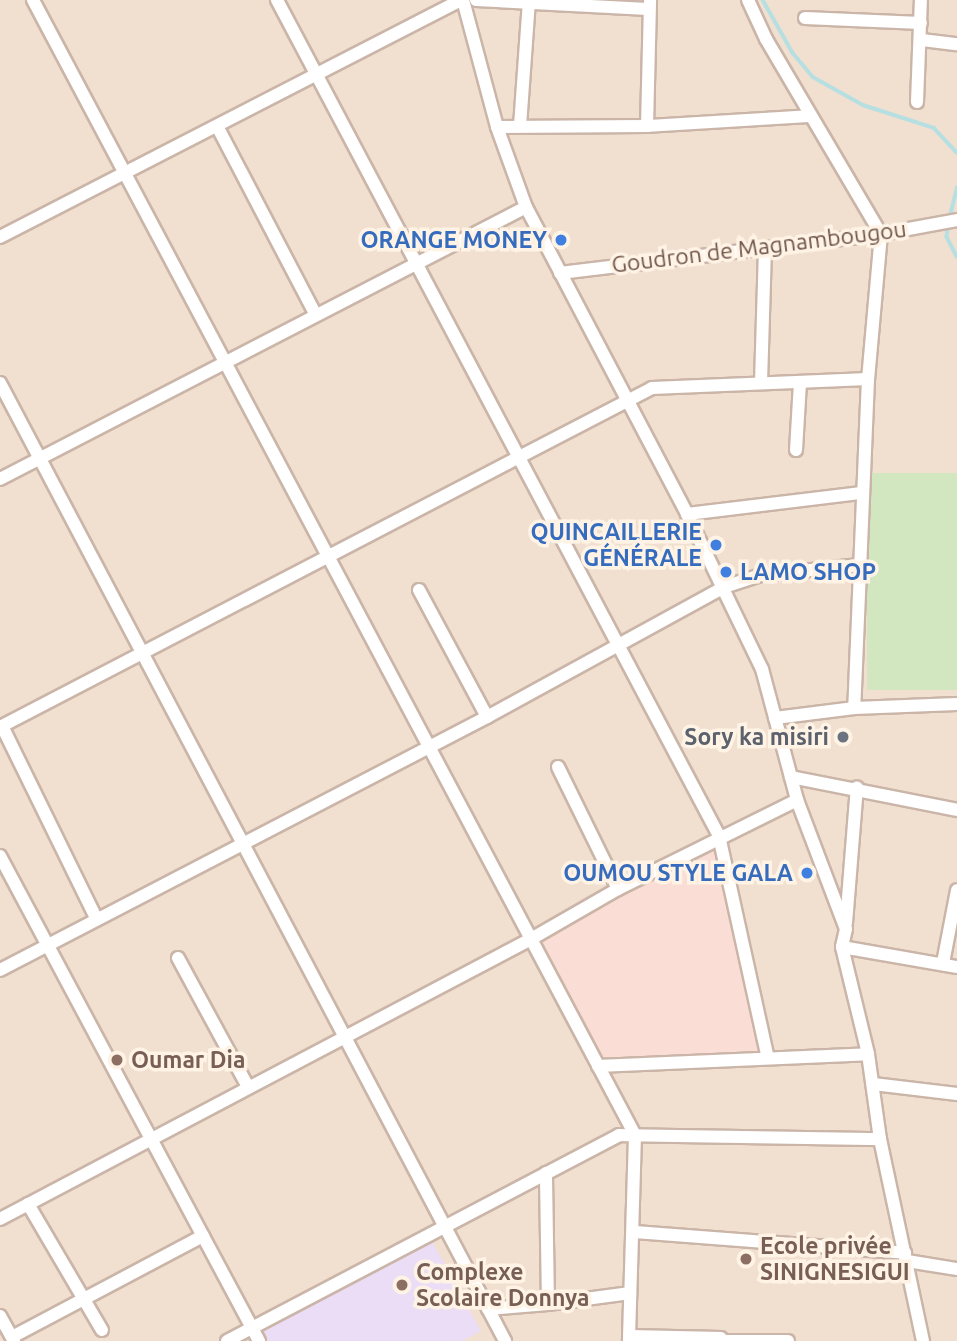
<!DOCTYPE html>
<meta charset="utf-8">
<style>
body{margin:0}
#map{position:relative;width:957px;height:1341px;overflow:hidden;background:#faeee0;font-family:Ubuntu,sans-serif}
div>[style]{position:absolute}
.residential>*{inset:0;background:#f1dfcf;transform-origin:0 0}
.commercial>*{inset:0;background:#faddd4}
.education>*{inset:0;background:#ebddf6}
.green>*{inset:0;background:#d2e6c0;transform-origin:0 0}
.stream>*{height:3.5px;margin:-1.75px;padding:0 1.75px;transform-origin:1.75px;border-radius:1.75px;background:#b6dfe2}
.roads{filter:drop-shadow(2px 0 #cab5a8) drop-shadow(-2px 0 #cab5a8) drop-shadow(0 2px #cab5a8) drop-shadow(0 -2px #cab5a8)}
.minor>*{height:12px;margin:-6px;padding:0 6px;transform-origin:6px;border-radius:6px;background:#fff}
.dots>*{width:19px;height:19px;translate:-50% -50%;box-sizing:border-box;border:4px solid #fef3e5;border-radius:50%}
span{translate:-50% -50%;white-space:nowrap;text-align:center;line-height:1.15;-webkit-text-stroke:7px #fef3e5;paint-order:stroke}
.shop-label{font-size:23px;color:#366cbe;font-weight:700}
.right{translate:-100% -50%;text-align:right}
.left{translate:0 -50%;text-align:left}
.street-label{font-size:23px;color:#6f5449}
.worship-label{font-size:23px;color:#5b616d;font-weight:700}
.education-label{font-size:23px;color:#785e54;font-weight:700}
</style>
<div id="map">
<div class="residential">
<div style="left:0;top:0;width:957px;height:1341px"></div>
</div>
<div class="commercial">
<div style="clip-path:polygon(718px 839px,763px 1054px,600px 1064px,534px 939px)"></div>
</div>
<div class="education">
<div style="clip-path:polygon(432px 1241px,481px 1331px,462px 1341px,268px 1341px,262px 1330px)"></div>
</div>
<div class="green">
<div style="left:957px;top:473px;width:217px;height:90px;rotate:90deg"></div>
</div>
<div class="stream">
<div style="left:763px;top:0;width:61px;rotate:60.5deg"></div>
<div style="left:793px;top:53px;width:31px;rotate:50deg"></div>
<div style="left:813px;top:77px;width:57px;rotate:29.2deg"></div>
<div style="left:863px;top:105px;width:75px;rotate:17.9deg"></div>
<div style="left:934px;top:128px;width:34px;rotate:47deg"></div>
<div style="left:950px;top:216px;width:29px;rotate:-76deg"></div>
<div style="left:949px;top:224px;width:13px;rotate:99deg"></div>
<div style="left:947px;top:237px;width:22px;rotate:63deg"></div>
</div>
<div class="roads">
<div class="minor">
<div style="left:33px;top:0;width:1285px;rotate:62.06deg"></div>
<div style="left:635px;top:1135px;width:206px;rotate:91.7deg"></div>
<div style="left:277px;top:0;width:946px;rotate:62.13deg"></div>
<div style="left:719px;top:836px;width:227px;rotate:77.6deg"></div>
<div style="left:463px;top:0;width:131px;rotate:75deg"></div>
<div style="left:497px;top:127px;width:85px;rotate:70.1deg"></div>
<div style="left:526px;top:207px;width:347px;rotate:62.3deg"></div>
<div style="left:687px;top:514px;width:172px;rotate:64.2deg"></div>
<div style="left:762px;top:669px;width:136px;rotate:75deg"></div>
<div style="left:797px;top:800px;width:138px;rotate:69.2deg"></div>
<div style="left:846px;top:929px;width:18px;rotate:103deg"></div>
<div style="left:842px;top:947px;width:110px;rotate:76.3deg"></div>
<div style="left:868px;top:1054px;width:86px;rotate:82deg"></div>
<div style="left:880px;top:1139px;width:207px;rotate:78deg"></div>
<div style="left:476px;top:0;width:172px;rotate:3deg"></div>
<div style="left:748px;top:0;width:43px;rotate:65.2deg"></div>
<div style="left:766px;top:39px;width:226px;rotate:59.5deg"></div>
<div style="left:881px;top:234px;width:146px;rotate:95.1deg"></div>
<div style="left:805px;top:18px;width:116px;rotate:2.5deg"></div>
<div style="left:922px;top:40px;width:35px;rotate:7deg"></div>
<div style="left:917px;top:102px;width:102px;rotate:-87.8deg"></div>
<div style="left:217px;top:126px;width:213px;rotate:62.4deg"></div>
<div style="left:520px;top:126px;width:126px;rotate:-85.9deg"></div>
<div style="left:647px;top:126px;width:126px;rotate:-88.6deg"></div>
<div style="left:497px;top:127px;width:150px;rotate:-0.4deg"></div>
<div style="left:647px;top:126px;width:164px;rotate:-3.5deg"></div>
<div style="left:0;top:237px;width:518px;rotate:-27.21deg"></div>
<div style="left:560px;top:273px;width:323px;rotate:-6.9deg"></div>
<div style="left:881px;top:234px;width:77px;rotate:-10.4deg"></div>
<div style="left:0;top:383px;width:1083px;rotate:62.2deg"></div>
<div style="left:761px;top:383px;width:135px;rotate:-88.3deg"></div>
<div style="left:796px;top:450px;width:68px;rotate:-86.6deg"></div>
<div style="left:0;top:479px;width:592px;rotate:-27.34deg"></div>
<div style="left:687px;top:514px;width:174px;rotate:-6.9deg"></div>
<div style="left:419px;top:590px;width:144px;rotate:61.8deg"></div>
<div style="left:775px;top:718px;width:80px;rotate:-7.2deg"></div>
<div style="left:2px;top:726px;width:214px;rotate:63.9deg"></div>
<div style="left:0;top:727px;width:735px;rotate:-27.47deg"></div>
<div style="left:652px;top:388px;width:216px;rotate:-2.4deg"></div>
<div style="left:868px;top:379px;width:329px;rotate:92.4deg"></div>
<div style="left:854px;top:708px;width:103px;rotate:-2.2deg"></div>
<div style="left:558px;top:767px;width:136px;rotate:63.8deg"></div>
<div style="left:791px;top:777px;width:169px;rotate:11.2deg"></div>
<div style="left:0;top:856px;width:550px;rotate:61.9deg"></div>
<div style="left:846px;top:923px;width:136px;rotate:-85.4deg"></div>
<div style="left:842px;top:947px;width:117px;rotate:9.9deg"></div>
<div style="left:178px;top:958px;width:147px;rotate:61.5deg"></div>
<div style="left:943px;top:963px;width:74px;rotate:-79.1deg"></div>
<div style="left:0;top:970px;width:549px;rotate:-27.45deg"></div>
<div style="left:487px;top:717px;width:270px;rotate:-28.7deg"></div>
<div style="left:724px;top:587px;width:40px;rotate:-18deg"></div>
<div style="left:762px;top:575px;width:97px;rotate:-5.9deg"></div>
<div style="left:598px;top:1066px;width:270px;rotate:-2.5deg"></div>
<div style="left:873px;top:1084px;width:85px;rotate:6.8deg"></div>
<div style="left:28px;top:1204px;width:146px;rotate:59.6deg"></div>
<div style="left:0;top:1219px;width:600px;rotate:-27.8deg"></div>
<div style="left:531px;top:939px;width:100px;rotate:-29.9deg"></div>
<div style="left:618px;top:889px;width:200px;rotate:-26.4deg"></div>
<div style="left:635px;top:1232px;width:271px;rotate:4.4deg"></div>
<div style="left:907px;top:1261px;width:51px;rotate:9.1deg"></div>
<div style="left:548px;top:1304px;width:83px;rotate:-7.6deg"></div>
<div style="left:488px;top:1309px;width:60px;rotate:-4.8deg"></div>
<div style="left:548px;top:1304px;width:131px;rotate:-90.9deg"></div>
<div style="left:0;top:1316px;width:29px;rotate:61deg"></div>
<div style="left:630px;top:1336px;width:91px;rotate:1.3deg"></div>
<div style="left:12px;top:1337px;width:216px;rotate:-27.9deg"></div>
<div style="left:227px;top:1341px;width:443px;rotate:-27.7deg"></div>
<div style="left:619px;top:1135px;width:261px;rotate:0.9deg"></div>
<div style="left:721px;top:1341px;width:67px"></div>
</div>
</div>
<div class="dots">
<div style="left:561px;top:240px;background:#3f7fe0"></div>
<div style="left:716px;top:545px;background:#3f7fe0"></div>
<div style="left:726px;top:572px;background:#3f7fe0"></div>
<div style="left:843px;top:737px;background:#6b7280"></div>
<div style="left:807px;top:873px;background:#3f7fe0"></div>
<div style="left:117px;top:1060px;background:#8d6e63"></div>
<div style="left:746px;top:1259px;background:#8d6e63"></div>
<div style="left:402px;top:1285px;background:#8d6e63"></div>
</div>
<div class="shop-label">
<span class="right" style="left:547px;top:240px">ORANGE MONEY</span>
<span class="right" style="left:702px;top:545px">QUINCAILLERIE<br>GÉNÉRALE</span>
<span class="left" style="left:740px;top:572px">LAMO SHOP</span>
<span class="right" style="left:793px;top:873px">OUMOU STYLE GALA</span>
</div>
<div class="street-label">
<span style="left:759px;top:247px;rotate:-7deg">Goudron de Magnambougou</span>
</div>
<div class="worship-label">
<span class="right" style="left:829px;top:737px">Sory ka misiri</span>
</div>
<div class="education-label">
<span class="left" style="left:131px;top:1060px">Oumar Dia</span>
<span class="left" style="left:760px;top:1259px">Ecole privée<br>SINIGNESIGUI</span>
<span class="left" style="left:416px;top:1285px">Complexe<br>Scolaire Donnya</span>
</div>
</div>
